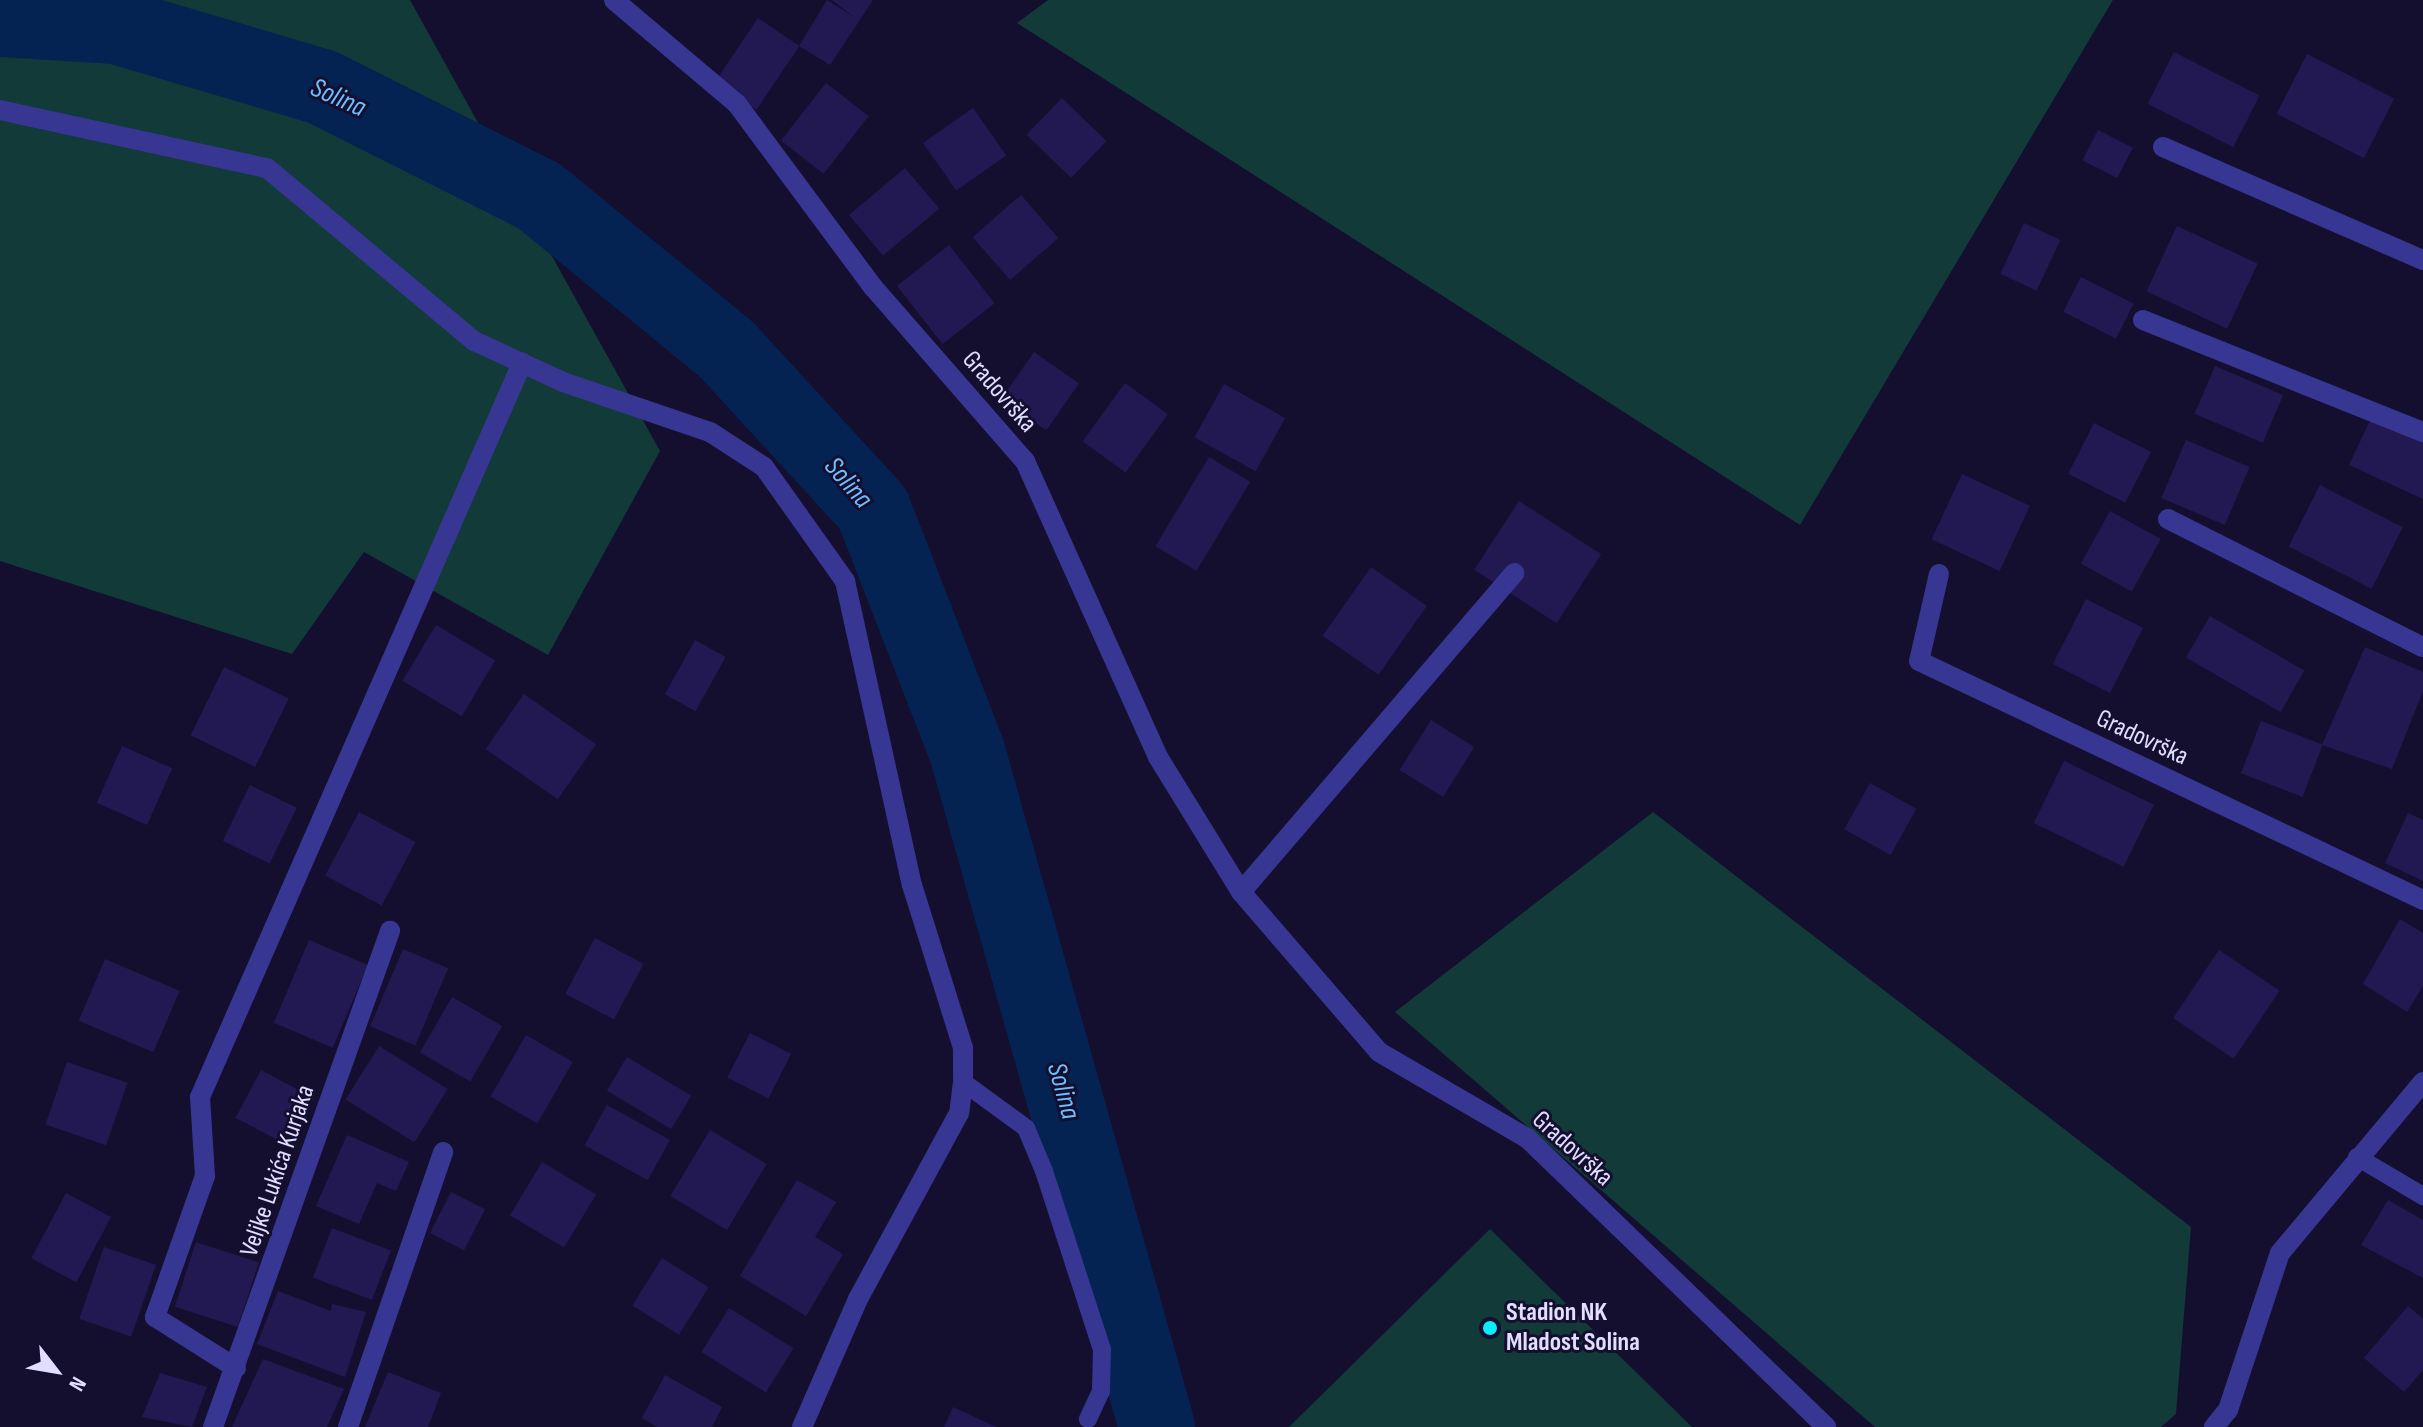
<!DOCTYPE html>
<meta charset="utf-8">
<style>
body{margin:0}
#map{position:relative;width:2423px;height:1427px;overflow:hidden;background:#140f2f;font-family:"Sofia Sans Condensed",sans-serif}
div>[style]{position:absolute}
.green>*{inset:0;background:#113a38}
.river>*{height:76px;margin:-38px;padding:0 38px;transform-origin:38px;border-radius:38px;background:#052352}
.building>*{inset:0;background:#231952;transform-origin:0 0}
.service>*{height:18px;margin:-9px;padding:0 9px;transform-origin:9px;border-radius:9px;background:#373693}
.minor>*{height:20px;margin:-10px;padding:0 10px;transform-origin:10px;border-radius:10px;background:#373693}
.dots>*{width:22px;height:22px;translate:-50% -50%;box-sizing:border-box;border:4px solid #140f2f;border-radius:50%}
span{translate:-50% -50%;white-space:nowrap;text-align:center;line-height:1.15;-webkit-text-stroke:6px #140f2f;paint-order:stroke}
.street-label{font-size:26px;color:#e1deff}
.poi-label{font-size:26px;color:#e1deff;font-weight:700}
.left{translate:0 -50%;text-align:left}
.water-label{font-size:28px;color:#6cbeff;font-style:italic}
.north{position:absolute;left:16px;top:1331px;width:80px;height:80px;-webkit-text-stroke:6px #140f2f;paint-order:stroke;rotate:121deg;font-size:22px;font-weight:700;line-height:32px;text-align:center;color:#e1deff}
.north::after{content:'';display:block;margin:auto;width:28px;height:36px;background:#e1deff;clip-path:polygon(50% 0,100% 100%,50% 72%,0 100%)}
</style>
<div id="map">
<div class="green">
<div style="clip-path:polygon(0 0,410px 0,660px 451px,548px 655px,364px 552px,292px 654px,0 561px)"></div>
<div style="clip-path:polygon(1048px 0,2113px 0,1800px 525px,1017px 23px)"></div>
<div style="clip-path:polygon(1653px 812px,2191px 1227px,2176px 1414px,2161px 1427px,1875px 1427px,1395px 1012px)"></div>
<div style="clip-path:polygon(1490px 1229px,1692px 1427px,1289px 1427px)"></div>
</div>
<div class="river">
<div style="left:0;top:19px;width:116px;rotate:3.5deg"></div>
<div style="left:116px;top:26px;width:215px;rotate:16.5deg"></div>
<div style="left:322px;top:87px;width:243px;rotate:26.7deg"></div>
<div style="left:539px;top:196px;width:243px;rotate:39.3deg"></div>
<div style="left:727px;top:350px;width:216px;rotate:47.4deg"></div>
<div style="left:873px;top:509px;width:260px;rotate:68.8deg"></div>
<div style="left:967px;top:751px;width:702px;rotate:74.3deg"></div>
</div>
<div class="building">
<div style="clip-path:polygon(827px 0,854px 17px,832px 0,873px 0,830px 65px,799px 46px)"></div>
<div style="left:758px;top:18px;width:50px;height:77px;rotate:34deg"></div>
<div style="left:2174px;top:52px;width:96px;height:58px;rotate:27deg"></div>
<div style="left:2307px;top:54px;width:98px;height:67px;rotate:27deg"></div>
<div style="left:826px;top:83px;width:54px;height:73px;rotate:38deg"></div>
<div style="left:1062px;top:98px;width:62px;height:51px;rotate:44deg"></div>
<div style="left:973px;top:108px;width:58px;height:61px;rotate:55deg"></div>
<div style="left:2098px;top:130px;width:39px;height:34px;rotate:27deg"></div>
<div style="left:905px;top:168px;width:53px;height:73px;rotate:50deg"></div>
<div style="left:1021px;top:195px;width:57px;height:64px;rotate:49deg"></div>
<div style="left:2024px;top:223px;width:40px;height:56px;rotate:25deg"></div>
<div style="left:2177px;top:226px;width:89px;height:72px;rotate:25deg"></div>
<div style="left:949px;top:245px;width:74px;height:66px;rotate:52deg"></div>
<div style="left:2081px;top:277px;width:59px;height:39px;rotate:27deg"></div>
<div style="left:1034px;top:352px;width:55px;height:57px;rotate:35deg"></div>
<div style="left:2215px;top:366px;width:74px;height:52px;rotate:23deg"></div>
<div style="left:1125px;top:383px;width:53px;height:72px;rotate:36deg"></div>
<div style="left:1224px;top:384px;width:70px;height:61px;rotate:29deg"></div>
<div style="clip-path:polygon(2373px 414px,2423px 437px,2423px 499px,2349px 465px)"></div>
<div style="left:2094px;top:423px;width:64px;height:57px;rotate:27deg"></div>
<div style="left:2186px;top:440px;width:69px;height:63px;rotate:23deg"></div>
<div style="left:1209px;top:457px;width:48px;height:104px;rotate:31deg"></div>
<div style="left:1962px;top:474px;width:75px;height:72px;rotate:25deg"></div>
<div style="left:2320px;top:485px;width:93px;height:69px;rotate:27deg"></div>
<div style="left:1519px;top:501px;width:98px;height:82px;rotate:33deg"></div>
<div style="left:2110px;top:511px;width:58px;height:60px;rotate:29deg"></div>
<div style="left:1371px;top:567px;width:68px;height:84px;rotate:35deg"></div>
<div style="left:2086px;top:599px;width:64px;height:73px;rotate:27deg"></div>
<div style="left:2210px;top:616px;width:109px;height:48px;rotate:30deg"></div>
<div style="left:436px;top:625px;width:69px;height:65px;rotate:31deg"></div>
<div style="left:695px;top:640px;width:35px;height:62px;rotate:29deg"></div>
<div style="clip-path:polygon(2365px 647px,2423px 672px,2423px 691px,2392px 769px,2322px 745px)"></div>
<div style="left:224px;top:667px;width:72px;height:76px;rotate:26deg"></div>
<div style="left:524px;top:694px;width:88px;height:67px;rotate:35deg"></div>
<div style="left:1431px;top:720px;width:51px;height:59px;rotate:32deg"></div>
<div style="left:2261px;top:721px;width:66px;height:56px;rotate:21deg"></div>
<div style="left:122px;top:746px;width:55px;height:62px;rotate:24deg"></div>
<div style="left:2064px;top:761px;width:100px;height:69px;rotate:26deg"></div>
<div style="left:1870px;top:783px;width:53px;height:53px;rotate:29deg"></div>
<div style="left:250px;top:785px;width:52px;height:62px;rotate:26deg"></div>
<div style="left:359px;top:812px;width:64px;height:72px;rotate:28deg"></div>
<div style="clip-path:polygon(2408px 813px,2423px 820px,2423px 881px,2385px 863px)"></div>
<div style="clip-path:polygon(2400px 919px,2423px 933px,2423px 986px,2407px 1012px,2363px 984px)"></div>
<div style="left:595px;top:938px;width:55px;height:63px;rotate:28deg"></div>
<div style="left:309px;top:940px;width:64px;height:90px;rotate:23deg"></div>
<div style="left:403px;top:949px;width:49px;height:84px;rotate:23deg"></div>
<div style="left:2219px;top:950px;width:73px;height:82px;rotate:34deg"></div>
<div style="left:105px;top:959px;width:81px;height:67px;rotate:23deg"></div>
<div style="left:452px;top:997px;width:58px;height:64px;rotate:30deg"></div>
<div style="left:750px;top:1033px;width:46px;height:50px;rotate:27deg"></div>
<div style="left:526px;top:1035px;width:54px;height:71px;rotate:30deg"></div>
<div style="left:379px;top:1046px;width:81px;height:63px;rotate:32deg"></div>
<div style="left:627px;top:1057px;width:75px;height:39px;rotate:31deg"></div>
<div style="left:67px;top:1062px;width:64px;height:66px;rotate:19deg"></div>
<div style="left:261px;top:1070px;width:60px;height:54px;rotate:28deg"></div>
<div style="left:607px;top:1105px;width:72px;height:46px;rotate:29deg"></div>
<div style="left:710px;top:1130px;width:66px;height:77px;rotate:31deg"></div>
<div style="clip-path:polygon(347px 1135px,409px 1162px,396px 1191px,377px 1183px,359px 1224px,316px 1206px)"></div>
<div style="left:542px;top:1162px;width:63px;height:62px;rotate:31deg"></div>
<div style="clip-path:polygon(797px 1180px,836px 1202px,815px 1237px,843px 1254px,806px 1316px,740px 1276px)"></div>
<div style="left:451px;top:1192px;width:38px;height:46px;rotate:27deg"></div>
<div style="left:66px;top:1193px;width:51px;height:74px;rotate:28deg"></div>
<div style="clip-path:polygon(2388px 1200px,2423px 1220px,2423px 1278px,2361px 1245px)"></div>
<div style="left:332px;top:1228px;width:63px;height:53px;rotate:21deg"></div>
<div style="left:196px;top:1242px;width:66px;height:68px;rotate:18deg"></div>
<div style="left:104px;top:1247px;width:55px;height:76px;rotate:19deg"></div>
<div style="left:662px;top:1258px;width:55px;height:56px;rotate:32deg"></div>
<div style="clip-path:polygon(278px 1291px,331px 1311px,332px 1304px,366px 1312px,345px 1377px,257px 1344px)"></div>
<div style="clip-path:polygon(2408px 1306px,2423px 1319px,2423px 1370px,2404px 1392px,2364px 1358px)"></div>
<div style="left:729px;top:1308px;width:76px;height:52px;rotate:32deg"></div>
<div style="clip-path:polygon(263px 1359px,344px 1389px,327px 1427px,232px 1427px)"></div>
<div style="clip-path:polygon(388px 1372px,441px 1393px,428px 1427px,365px 1427px)"></div>
<div style="clip-path:polygon(160px 1373px,207px 1387px,192px 1427px,142px 1417px)"></div>
<div style="clip-path:polygon(665px 1375px,722px 1407px,712px 1427px,657px 1427px,642px 1418px)"></div>
<div style="clip-path:polygon(953px 1407px,996px 1427px,944px 1427px)"></div>
</div>
<div class="service">
<div style="left:963px;top:1082px;width:78px;rotate:36.1deg"></div>
<div style="left:1026px;top:1128px;width:47px;rotate:67.3deg"></div>
<div style="left:1044px;top:1171px;width:187px;rotate:72deg"></div>
<div style="left:1102px;top:1349px;width:42px;rotate:91.4deg"></div>
<div style="left:1101px;top:1391px;width:31px;rotate:115deg"></div>
<div style="left:2357px;top:1157px;width:77px;rotate:30.6deg"></div>
</div>
<div class="minor">
<div style="left:614px;top:0;width:161px;rotate:40.2deg"></div>
<div style="left:737px;top:104px;width:228px;rotate:53.4deg"></div>
<div style="left:873px;top:287px;width:231px;rotate:48.9deg"></div>
<div style="left:1025px;top:461px;width:325px;rotate:65.8deg"></div>
<div style="left:1158px;top:757px;width:158px;rotate:58.4deg"></div>
<div style="left:1241px;top:892px;width:211px;rotate:49.2deg"></div>
<div style="left:1379px;top:1052px;width:171px;rotate:30.2deg"></div>
<div style="left:1527px;top:1138px;width:416px;rotate:44deg"></div>
<div style="left:0;top:110px;width:273px;rotate:12.3deg"></div>
<div style="left:267px;top:168px;width:270px;rotate:39.9deg"></div>
<div style="left:474px;top:341px;width:98px;rotate:24.7deg"></div>
<div style="left:563px;top:382px;width:155px;rotate:18.8deg"></div>
<div style="left:710px;top:432px;width:64px;rotate:32.9deg"></div>
<div style="left:764px;top:467px;width:140px;rotate:54.6deg"></div>
<div style="left:845px;top:581px;width:311px;rotate:77.6deg"></div>
<div style="left:912px;top:885px;width:171px;rotate:72.6deg"></div>
<div style="left:963px;top:1048px;width:34px;rotate:90deg"></div>
<div style="left:963px;top:1082px;width:31px;rotate:97deg"></div>
<div style="left:959px;top:1113px;width:212px;rotate:118.5deg"></div>
<div style="left:858px;top:1299px;width:140px;rotate:113.6deg"></div>
<div style="left:2163px;top:147px;width:283px;rotate:23.5deg"></div>
<div style="left:2143px;top:320px;width:302px;rotate:21.8deg"></div>
<div style="left:2168px;top:519px;width:285px;rotate:26.7deg"></div>
<div style="left:1939px;top:574px;width:89px;rotate:102.9deg"></div>
<div style="left:1919px;top:661px;width:558px;rotate:25.37deg"></div>
<div style="left:1241px;top:892px;width:420px;rotate:-49.4deg"></div>
<div style="left:236px;top:1368px;width:96px;rotate:-147.8deg"></div>
<div style="left:155px;top:1317px;width:150px;rotate:-70.5deg"></div>
<div style="left:205px;top:1176px;width:79px;rotate:-93.6deg"></div>
<div style="left:200px;top:1097px;width:802px;rotate:-66.31deg"></div>
<div style="left:213px;top:1427px;width:527px;rotate:-70.36deg"></div>
<div style="left:348px;top:1427px;width:291px;rotate:-70.9deg"></div>
<div style="left:2214px;top:1427px;width:22px;rotate:-51deg"></div>
<div style="left:2228px;top:1410px;width:165px;rotate:-71.7deg"></div>
<div style="left:2280px;top:1253px;width:223px;rotate:-50.1deg"></div>
</div>
<div class="dots">
<div style="left:1490px;top:1328px;background:#0aecff"></div>
</div>
<div class="street-label">
<span style="left:999px;top:392px;rotate:49deg">Gradovrška</span>
<span style="left:2142px;top:738px;rotate:25deg">Gradovrška</span>
<span style="left:1572px;top:1149px;rotate:42deg">Gradovrška</span>
<span style="left:278px;top:1171px;rotate:-71deg">Veljke Lukića Kurjaka</span>
</div>
<div class="poi-label">
<span class="left" style="left:1506px;top:1328px">Stadion NK<br>Mladost Solina</span>
</div>
<div class="water-label">
<span style="left:338px;top:98px;rotate:24deg">Solina</span>
<span style="left:848px;top:483px;rotate:49deg">Solina</span>
<span style="left:1063px;top:1091px;rotate:74deg">Solina</span>
</div>
<div class="north">N</div>
</div>
